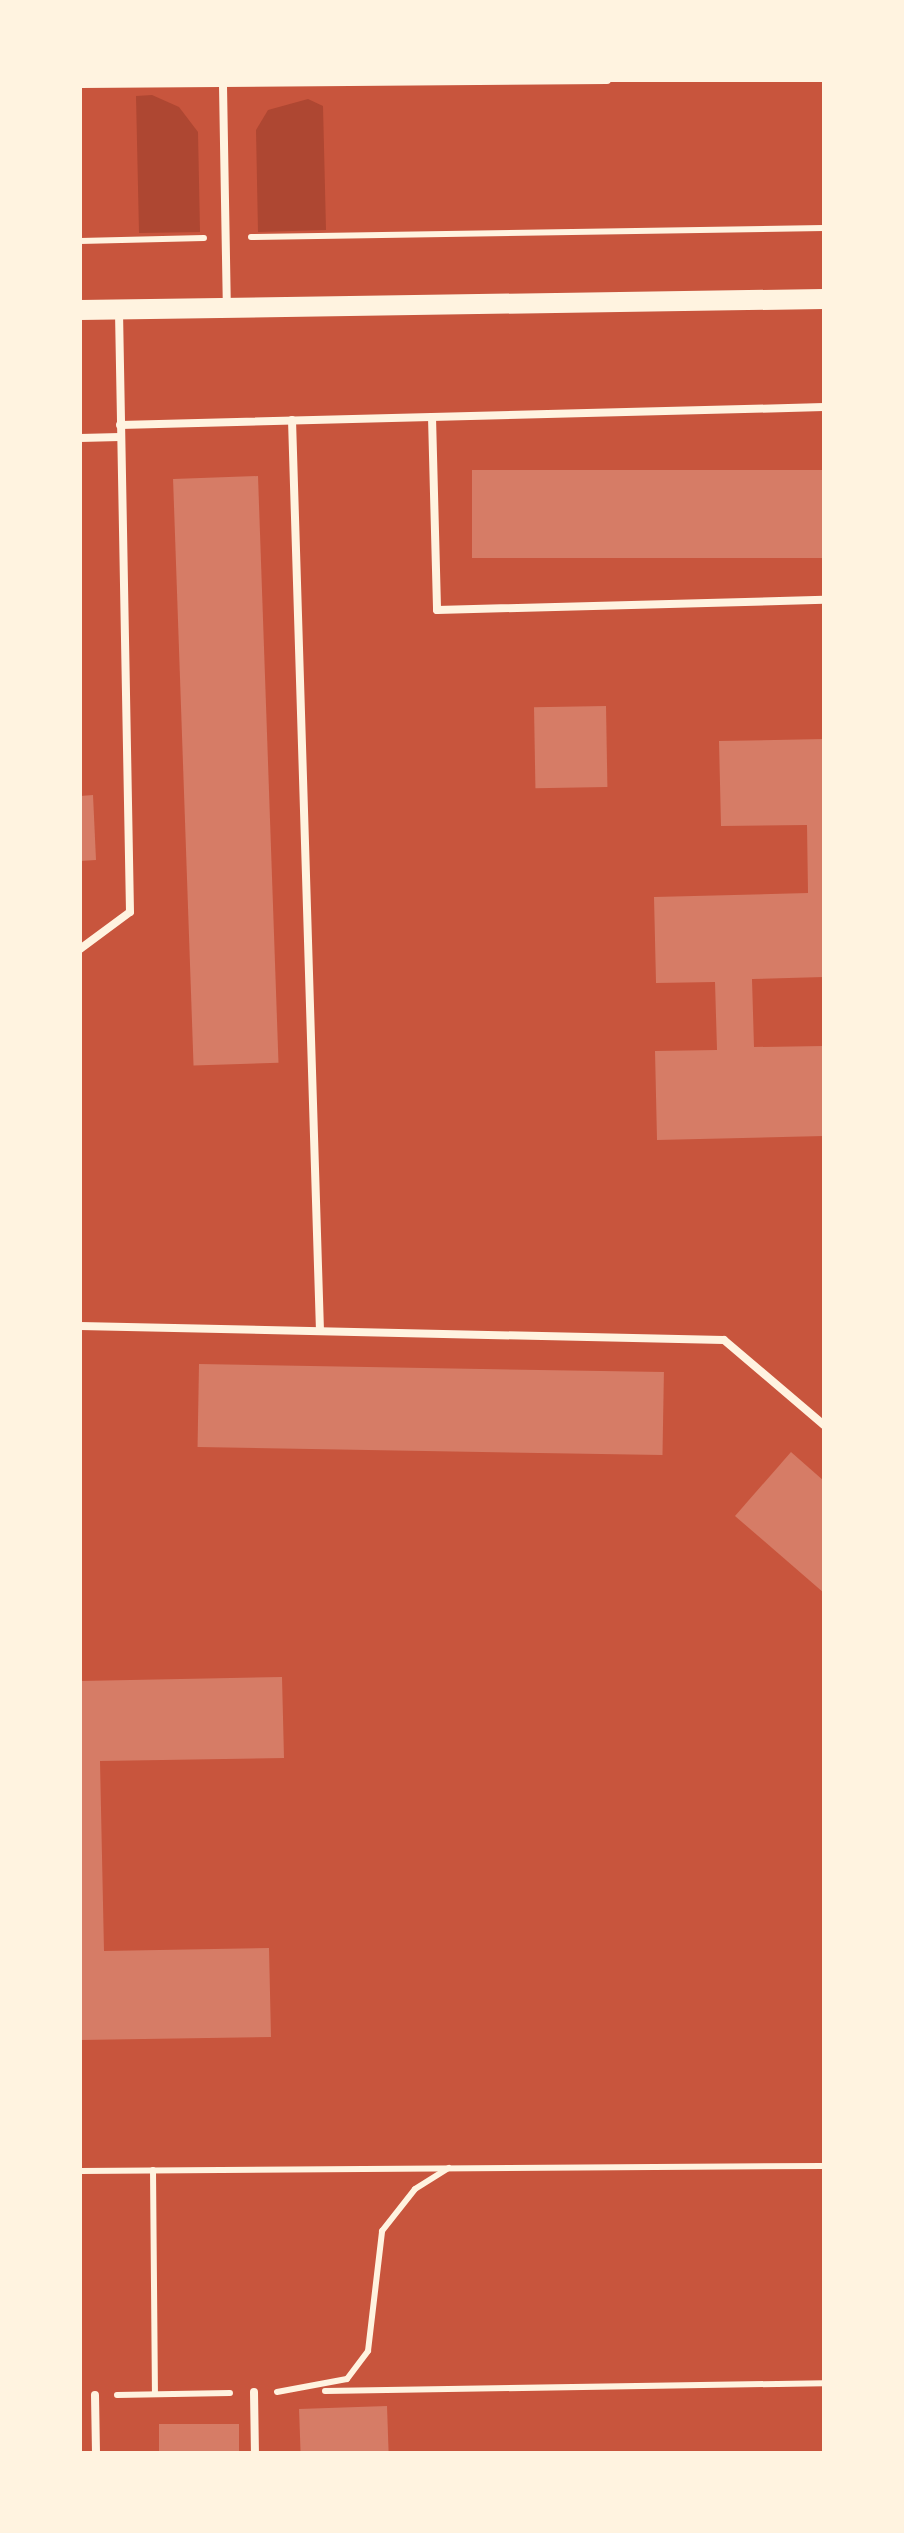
<!DOCTYPE html>
<style>
body{margin:0}
#map{position:relative;width:904px;height:2533px;overflow:hidden;background:#c8553d;font-family:Manrope,sans-serif}
div>[style]{position:absolute}
.green>*{inset:0;background:#ae4732}
.building>*{inset:0;background:#d67c66;transform-origin:0 0}
.path>*{height:6px;margin:-3px;padding:0 3px;transform-origin:3px;border-radius:3px;background:#fff3e0}
.service>*{height:8px;margin:-4px;padding:0 4px;transform-origin:4px;border-radius:4px;background:#fff3e0}
.secondary>*{height:20px;margin:-10px;padding:0 10px;transform-origin:10px;border-radius:10px;background:#fff3e0}
span{translate:-50% -50%;white-space:nowrap;text-align:center;line-height:1.15;-webkit-text-stroke:10px #fff3e0;paint-order:stroke}
.frame{position:absolute;inset:0;border:82px solid #fff3e0;pointer-events:none}
</style>
<div id="map">
<div class="green">
<div style="clip-path:polygon(152px 95px,179px 107px,198px 132px,200px 232px,139px 233px,136px 96px)"></div>
<div style="clip-path:polygon(308px 99px,323px 106px,326px 230px,258px 232px,256px 130px,268px 110px)"></div>
</div>
<div class="building">
<div style="left:824px;top:470px;width:88px;height:352px;rotate:90deg"></div>
<div style="left:258px;top:476px;width:587px;height:85px;rotate:88deg"></div>
<div style="left:606px;top:706px;width:81px;height:72px;rotate:89deg"></div>
<div style="clip-path:polygon(824px 739px,824px 977px,752px 979px,754px 1047px,824px 1046px,824px 1136px,657px 1140px,655px 1051px,717px 1050px,715px 982px,656px 983px,654px 897px,808px 893px,807px 825px,721px 826px,719px 741px)"></div>
<div style="clip-path:polygon(93px 795px,96px 860px,80px 861px,80px 796px)"></div>
<div style="left:199px;top:1364px;width:465px;height:83px;rotate:1deg"></div>
<div style="clip-path:polygon(791px 1452px,824px 1481px,824px 1593px,735px 1516px)"></div>
<div style="clip-path:polygon(282px 1677px,284px 1758px,100px 1761px,104px 1951px,269px 1948px,271px 2037px,80px 2040px,80px 1681px)"></div>
<div style="left:387px;top:2406px;width:47px;height:88px;rotate:88deg"></div>
<div style="left:239px;top:2424px;width:29px;height:80px;rotate:90deg"></div>
</div>
<div class="path">
<div style="left:251px;top:237px;width:573px;rotate:-0.9deg"></div>
<div style="left:80px;top:241px;width:124px;rotate:-1.4deg"></div>
<div style="left:153px;top:2170px;width:224px;rotate:89.5deg"></div>
<div style="left:80px;top:2171px;width:744px;rotate:-0.39deg"></div>
<div style="left:325px;top:2391px;width:499px;rotate:-0.9deg"></div>
<div style="left:277px;top:2392px;width:71px;rotate:-10.5deg"></div>
<div style="left:347px;top:2379px;width:35px;rotate:-53deg"></div>
<div style="left:368px;top:2351px;width:121px;rotate:-83.3deg"></div>
<div style="left:382px;top:2231px;width:53px;rotate:-51.8deg"></div>
<div style="left:415px;top:2189px;width:40px;rotate:-32deg"></div>
<div style="left:117px;top:2395px;width:113px;rotate:-1deg"></div>
</div>
<div class="service">
<div style="left:80px;top:84px;width:527px;rotate:-0.43deg"></div>
<div style="left:223px;top:86px;width:219px;rotate:89deg"></div>
<div style="left:432px;top:417px;width:193px;rotate:88.5deg"></div>
<div style="left:437px;top:610px;width:387px;rotate:-1.5deg"></div>
<div style="left:292px;top:420px;width:911px;rotate:88.24deg"></div>
<div style="left:120px;top:425px;width:704px;rotate:-1.46deg"></div>
<div style="left:80px;top:438px;width:40px;rotate:-1.4deg"></div>
<div style="left:80px;top:949px;width:62px;rotate:-36.5deg"></div>
<div style="left:130px;top:912px;width:600px;rotate:-91.05deg"></div>
<div style="left:80px;top:1326px;width:644px;rotate:1.25deg"></div>
<div style="left:724px;top:1340px;width:131px;rotate:40.4deg"></div>
<div style="left:254px;top:2392px;width:61px;rotate:89.1deg"></div>
<div style="left:95px;top:2395px;width:58px;rotate:89deg"></div>
</div>
<div class="secondary">
<div style="left:80px;top:310px;width:744px;rotate:-0.85deg"></div>
</div>
<div class="frame"></div>
</div>
